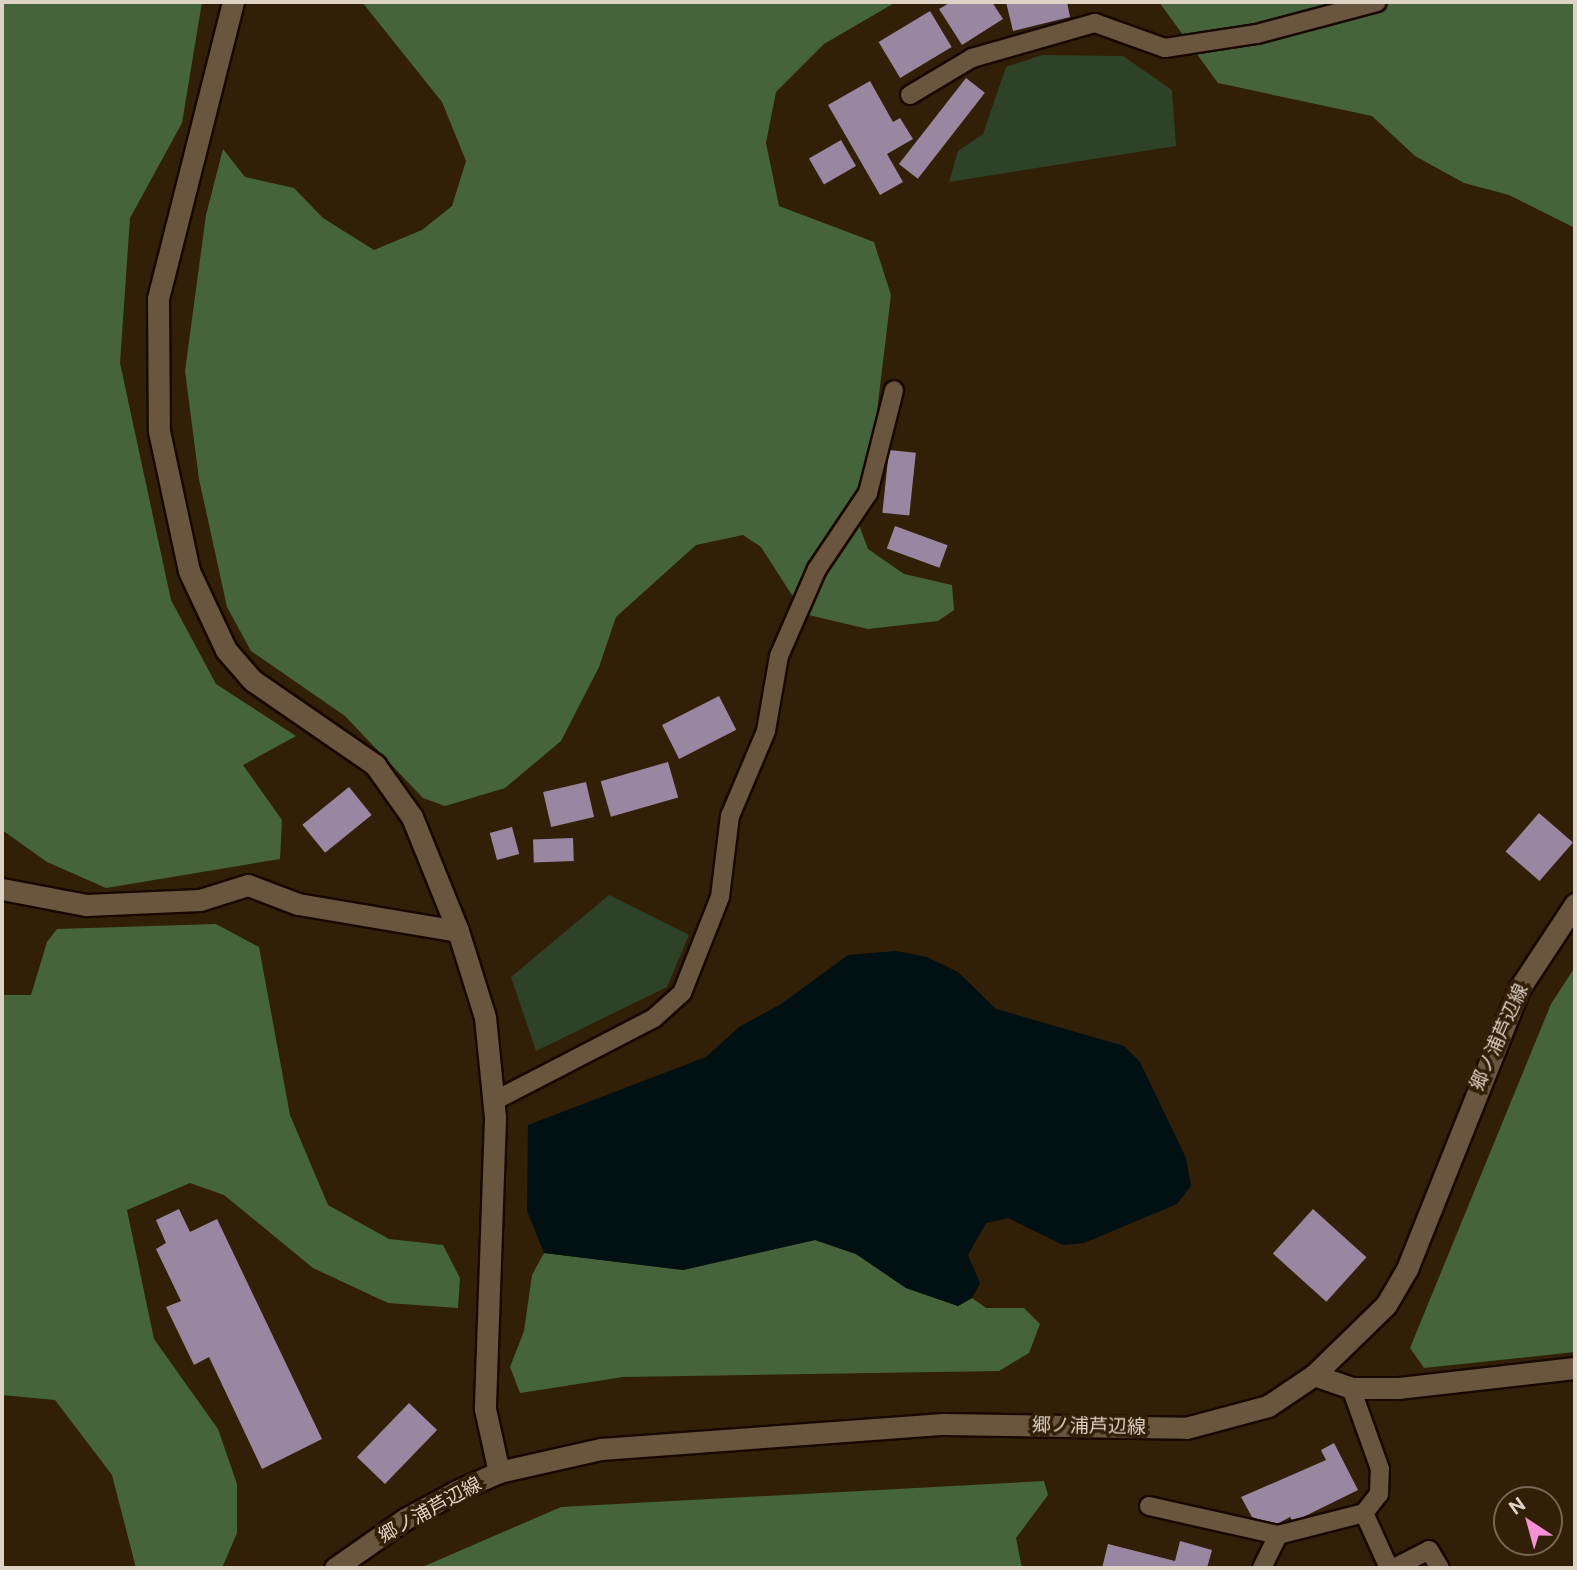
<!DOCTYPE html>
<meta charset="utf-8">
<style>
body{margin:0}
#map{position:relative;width:1577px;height:1570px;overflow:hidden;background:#311f08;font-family:"Public Sans","Noto Sans JP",sans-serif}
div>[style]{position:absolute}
.green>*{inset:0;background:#2d4227}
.forest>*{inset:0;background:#45643c}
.water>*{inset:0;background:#001013}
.building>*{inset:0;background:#9987a2;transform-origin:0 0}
.roads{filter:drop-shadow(2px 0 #180800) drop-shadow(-2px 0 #180800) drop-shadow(0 2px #180800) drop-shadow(0 -2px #180800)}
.lane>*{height:18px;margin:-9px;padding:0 9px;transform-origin:9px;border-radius:9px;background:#6a563e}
.street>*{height:21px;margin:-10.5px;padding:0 10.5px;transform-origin:10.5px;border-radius:10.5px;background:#6a563e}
.secondary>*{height:21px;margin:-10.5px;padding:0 10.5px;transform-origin:10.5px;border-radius:10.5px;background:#6a563e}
span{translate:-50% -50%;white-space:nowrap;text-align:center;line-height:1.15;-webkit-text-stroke:7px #311f08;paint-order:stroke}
.street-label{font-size:19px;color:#ded2c5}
.frame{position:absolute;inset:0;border:4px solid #ded2c5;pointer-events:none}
.north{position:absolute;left:1493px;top:1486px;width:70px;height:70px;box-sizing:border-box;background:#311f08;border:2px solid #766754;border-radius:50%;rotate:324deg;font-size:19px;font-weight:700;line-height:28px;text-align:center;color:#ded2c5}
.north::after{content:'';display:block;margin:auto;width:24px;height:32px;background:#f491d4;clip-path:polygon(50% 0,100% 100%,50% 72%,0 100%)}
</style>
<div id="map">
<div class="green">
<div style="clip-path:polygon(1042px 55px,1123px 56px,1172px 90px,1176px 146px,949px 182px,958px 151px,983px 134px,1006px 67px)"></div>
<div style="clip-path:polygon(609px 895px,689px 935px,667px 987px,536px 1051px,511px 977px)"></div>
</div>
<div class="forest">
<div style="clip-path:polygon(2px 2px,202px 2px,182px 123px,130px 218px,120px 363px,171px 600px,216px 684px,296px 736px,243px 765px,282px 820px,280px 859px,106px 888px,47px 862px,2px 830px)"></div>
<div style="clip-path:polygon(362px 2px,896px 2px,824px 44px,776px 92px,766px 143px,779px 206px,874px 242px,891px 295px,873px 445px,852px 506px,868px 549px,904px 574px,952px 585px,954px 610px,938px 621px,868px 629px,804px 614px,761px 547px,743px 535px,696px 545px,616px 617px,599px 667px,561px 741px,505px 788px,445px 806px,423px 798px,345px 716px,251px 651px,227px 607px,199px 479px,185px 371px,206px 215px,223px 149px,245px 177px,294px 188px,323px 218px,374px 250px,422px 230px,452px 206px,466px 161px,442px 102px)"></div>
<div style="clip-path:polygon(1159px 2px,1575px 2px,1575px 228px,1509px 195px,1464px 183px,1415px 156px,1372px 116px,1218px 83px)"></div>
<div style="clip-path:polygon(216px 924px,259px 947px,290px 1115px,328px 1205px,389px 1239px,443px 1245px,460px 1278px,458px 1308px,388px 1303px,313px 1268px,224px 1195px,190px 1183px,127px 1210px,154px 1339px,218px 1429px,237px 1484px,237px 1533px,222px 1568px,136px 1568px,112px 1475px,55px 1400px,2px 1395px,2px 995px,31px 995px,47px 942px,57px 929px)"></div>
<div style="clip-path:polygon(1575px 967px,1575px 1352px,1424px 1368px,1410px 1348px,1551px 1004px)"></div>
<div style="clip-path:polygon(815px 1240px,856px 1254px,906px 1288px,958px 1306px,972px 1298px,986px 1308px,1024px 1308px,1040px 1324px,1029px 1353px,999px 1371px,623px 1377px,520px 1393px,510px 1367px,524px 1331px,532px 1275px,544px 1253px,683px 1270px)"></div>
<div style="clip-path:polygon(1044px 1481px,1048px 1495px,1016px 1538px,1022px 1568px,420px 1568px,561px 1507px)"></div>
</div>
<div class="water">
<div style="clip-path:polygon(896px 951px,927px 957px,958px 972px,996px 1009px,1124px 1046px,1140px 1062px,1186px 1158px,1191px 1186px,1177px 1204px,1084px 1243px,1063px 1245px,1008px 1218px,986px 1223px,968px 1255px,980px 1283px,972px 1298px,958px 1306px,906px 1288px,856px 1254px,815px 1240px,683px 1270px,544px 1253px,527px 1211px,528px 1125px,706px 1057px,739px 1027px,781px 1004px,848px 955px)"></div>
</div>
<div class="building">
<div style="clip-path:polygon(951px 2px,992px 2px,1003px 19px,962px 45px,939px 9px)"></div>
<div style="clip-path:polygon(1006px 2px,1067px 2px,1070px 17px,1013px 31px)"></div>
<div style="left:930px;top:11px;width:42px;height:60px;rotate:59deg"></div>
<div style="left:966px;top:78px;width:24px;height:109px;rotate:38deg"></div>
<div style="clip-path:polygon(870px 81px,893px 122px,900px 118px,913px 139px,887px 154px,903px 182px,880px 195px,828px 105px)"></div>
<div style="left:841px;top:140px;width:30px;height:37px;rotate:60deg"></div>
<div style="left:889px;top:450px;width:27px;height:63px;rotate:6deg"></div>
<div style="left:895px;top:526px;width:56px;height:24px;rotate:20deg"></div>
<div style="left:719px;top:696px;width:38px;height:64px;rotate:63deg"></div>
<div style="left:668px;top:762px;width:37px;height:70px;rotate:74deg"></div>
<div style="left:586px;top:782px;width:36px;height:44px;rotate:77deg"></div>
<div style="left:349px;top:787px;width:36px;height:60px;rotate:51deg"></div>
<div style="left:1539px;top:813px;width:45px;height:51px;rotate:41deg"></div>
<div style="left:512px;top:827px;width:28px;height:23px;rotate:75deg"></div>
<div style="left:573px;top:838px;width:23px;height:40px;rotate:88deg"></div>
<div style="clip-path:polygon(179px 1209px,190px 1232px,217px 1219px,322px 1439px,262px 1469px,209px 1357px,194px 1365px,166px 1307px,181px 1301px,156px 1249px,166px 1243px,156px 1220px)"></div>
<div style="left:1313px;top:1209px;width:72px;height:60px;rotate:42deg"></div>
<div style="left:409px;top:1403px;width:39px;height:75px;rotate:44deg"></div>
<div style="clip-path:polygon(1334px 1443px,1358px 1490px,1293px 1522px,1290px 1517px,1275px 1525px,1252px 1517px,1241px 1497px,1326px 1460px,1321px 1450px)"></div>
<div style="clip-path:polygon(1180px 1541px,1212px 1550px,1207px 1568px,1102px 1568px,1108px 1544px,1175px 1561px)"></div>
</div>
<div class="roads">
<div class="lane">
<div style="left:910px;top:95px;width:72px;rotate:-30.8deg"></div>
<div style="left:972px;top:58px;width:128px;rotate:-15.9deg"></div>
<div style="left:1095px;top:23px;width:74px;rotate:19.7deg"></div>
<div style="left:1165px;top:48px;width:93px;rotate:-8.7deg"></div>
<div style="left:1257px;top:34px;width:124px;rotate:-14.9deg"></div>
<div style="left:494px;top:1101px;width:180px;rotate:-27.4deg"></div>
<div style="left:654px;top:1018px;width:38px;rotate:-42deg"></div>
<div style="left:682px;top:993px;width:103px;rotate:-68.4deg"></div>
<div style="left:720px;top:897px;width:82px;rotate:-83deg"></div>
<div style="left:730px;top:816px;width:92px;rotate:-67deg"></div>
<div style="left:766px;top:731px;width:76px;rotate:-80.2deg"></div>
<div style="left:779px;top:656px;width:95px;rotate:-66.4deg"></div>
<div style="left:817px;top:569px;width:92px;rotate:-56.1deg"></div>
<div style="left:868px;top:493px;width:106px;rotate:-75.8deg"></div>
<div style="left:1149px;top:1506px;width:132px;rotate:12.7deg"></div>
<div style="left:1278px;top:1535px;width:89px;rotate:-14.3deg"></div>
<div style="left:1364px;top:1513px;width:24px;rotate:-52deg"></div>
<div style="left:1379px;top:1494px;width:25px;rotate:-88deg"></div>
<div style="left:1380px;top:1469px;width:86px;rotate:-109.7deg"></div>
<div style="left:1364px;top:1513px;width:60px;rotate:65.6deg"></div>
<div style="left:1262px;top:1568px;width:37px;rotate:-64deg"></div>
<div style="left:1394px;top:1568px;width:39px;rotate:-27deg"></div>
<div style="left:1429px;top:1550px;width:21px;rotate:59deg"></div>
</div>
<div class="street">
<div style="left:233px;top:2px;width:306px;rotate:104.2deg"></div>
<div style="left:158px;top:299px;width:132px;rotate:89.6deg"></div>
<div style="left:159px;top:431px;width:143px;rotate:77.9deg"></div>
<div style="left:189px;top:571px;width:87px;rotate:64.9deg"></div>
<div style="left:226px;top:650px;width:40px;rotate:49deg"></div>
<div style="left:252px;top:680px;width:150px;rotate:34.6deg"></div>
<div style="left:375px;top:765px;width:64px;rotate:54.6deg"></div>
<div style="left:412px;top:817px;width:123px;rotate:68deg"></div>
<div style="left:458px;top:931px;width:90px;rotate:72.6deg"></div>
<div style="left:485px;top:1017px;width:101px;rotate:84.3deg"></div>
<div style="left:495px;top:1118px;width:291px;rotate:92deg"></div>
<div style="left:485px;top:1409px;width:65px;rotate:77.5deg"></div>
<div style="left:2px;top:889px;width:86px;rotate:10.8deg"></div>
<div style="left:86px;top:905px;width:114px;rotate:-2.5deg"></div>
<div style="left:200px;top:900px;width:50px;rotate:-17.4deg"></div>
<div style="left:248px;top:885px;width:53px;rotate:20.8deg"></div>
<div style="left:298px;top:904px;width:162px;rotate:9.6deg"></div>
<div style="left:1314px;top:1375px;width:39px;rotate:19deg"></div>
<div style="left:1351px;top:1388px;width:48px"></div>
<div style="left:1399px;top:1388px;width:177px;rotate:-6.5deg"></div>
</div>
<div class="secondary">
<div style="left:335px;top:1568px;width:85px;rotate:-35deg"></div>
<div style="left:405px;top:1519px;width:61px;rotate:-28.2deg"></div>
<div style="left:459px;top:1490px;width:44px;rotate:-24.2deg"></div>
<div style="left:499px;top:1472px;width:105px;rotate:-12.7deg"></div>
<div style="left:601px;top:1449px;width:343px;rotate:-4.2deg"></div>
<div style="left:943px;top:1424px;width:243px;rotate:0.9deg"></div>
<div style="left:1186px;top:1428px;width:85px;rotate:-15deg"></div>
<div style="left:1268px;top:1406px;width:55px;rotate:-34deg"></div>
<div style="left:1314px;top:1375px;width:100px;rotate:-44.2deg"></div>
<div style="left:1386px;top:1305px;width:42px;rotate:-59.7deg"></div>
<div style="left:1407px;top:1269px;width:302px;rotate:-68.2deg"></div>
<div style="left:1519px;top:989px;width:102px;rotate:-56.6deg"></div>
</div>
</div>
<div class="street-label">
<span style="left:1499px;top:1037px;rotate:-66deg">郷ノ浦芦辺線</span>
<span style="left:1089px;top:1426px;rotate:1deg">郷ノ浦芦辺線</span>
<span style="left:430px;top:1510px;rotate:-29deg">郷ノ浦芦辺線</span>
</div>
<div class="frame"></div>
<div class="north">N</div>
</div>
